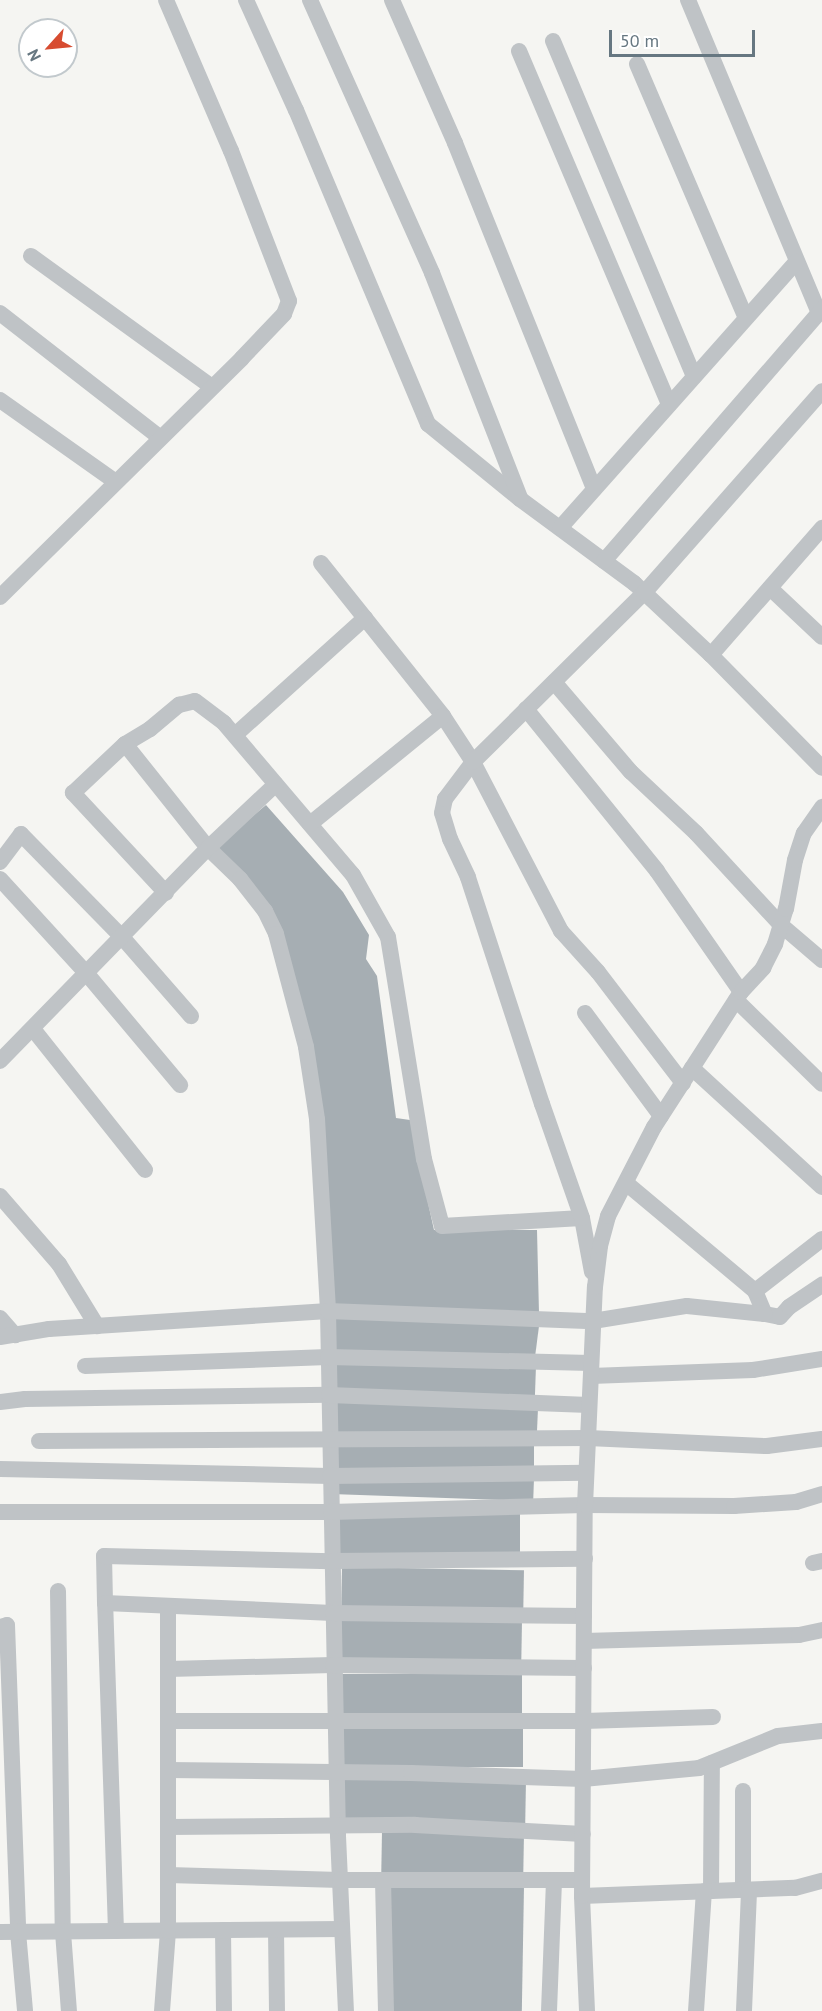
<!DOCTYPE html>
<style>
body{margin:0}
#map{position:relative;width:822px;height:2011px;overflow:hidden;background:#f5f5f2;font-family:"PT Sans",sans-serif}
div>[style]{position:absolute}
.building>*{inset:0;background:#a6aeb3;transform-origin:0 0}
.minor>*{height:16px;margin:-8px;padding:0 8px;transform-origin:8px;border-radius:8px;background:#bfc3c6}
span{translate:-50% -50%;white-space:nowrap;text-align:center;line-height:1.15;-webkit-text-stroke:6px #fff;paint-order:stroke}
.north{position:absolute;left:18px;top:18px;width:60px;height:60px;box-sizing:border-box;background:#fff;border:2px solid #c2c9cd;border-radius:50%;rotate:243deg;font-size:16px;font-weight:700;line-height:24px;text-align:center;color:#667781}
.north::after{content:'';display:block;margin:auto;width:21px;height:27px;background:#d74c31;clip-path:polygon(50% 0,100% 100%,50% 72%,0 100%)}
.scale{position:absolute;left:609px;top:30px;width:146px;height:27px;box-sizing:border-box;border:3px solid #667781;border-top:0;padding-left:8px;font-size:18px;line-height:21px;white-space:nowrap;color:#667781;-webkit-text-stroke:4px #fff;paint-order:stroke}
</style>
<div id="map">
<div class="building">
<div style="clip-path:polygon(266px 805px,343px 892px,369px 935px,366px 959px,377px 976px,396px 1118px,410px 1120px,434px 1230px,537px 1230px,539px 1313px,334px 1304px,324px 1162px,273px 914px,217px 846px)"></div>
<div style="clip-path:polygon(334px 1316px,539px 1326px,535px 1357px,332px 1354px)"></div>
<div style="left:332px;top:1362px;width:204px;height:27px;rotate:2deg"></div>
<div style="clip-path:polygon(336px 1402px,538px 1408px,537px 1431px,335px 1434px)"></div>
<div style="left:337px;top:1444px;width:197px;height:25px"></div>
<div style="left:534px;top:1478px;width:23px;height:195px;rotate:92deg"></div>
<div style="left:338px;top:1512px;width:182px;height:41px"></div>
<div style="left:342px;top:1567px;width:182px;height:42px;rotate:1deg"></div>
<div style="left:340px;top:1619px;width:182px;height:41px;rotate:1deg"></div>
<div style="left:339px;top:1674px;width:183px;height:41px"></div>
<div style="left:341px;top:1726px;width:182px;height:41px"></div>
<div style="left:342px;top:1777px;width:184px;height:44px;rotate:1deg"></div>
<div style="left:382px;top:1831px;width:142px;height:42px;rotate:1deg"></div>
<div style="left:390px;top:1885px;width:134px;height:126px;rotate:1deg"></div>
</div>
<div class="minor">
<div style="left:246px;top:0;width:121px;rotate:65.6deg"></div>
<div style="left:296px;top:110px;width:341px;rotate:67.2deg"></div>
<div style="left:428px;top:424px;width:119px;rotate:39.2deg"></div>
<div style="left:520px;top:499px;width:142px;rotate:36.4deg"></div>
<div style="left:634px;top:583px;width:105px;rotate:43.1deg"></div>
<div style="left:711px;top:655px;width:158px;rotate:45.5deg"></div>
<div style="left:310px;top:0;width:299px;rotate:65.9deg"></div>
<div style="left:432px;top:273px;width:242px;rotate:68.6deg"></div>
<div style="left:392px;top:0;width:156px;rotate:66.2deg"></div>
<div style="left:455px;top:143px;width:373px;rotate:68.1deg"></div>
<div style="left:688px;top:0;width:339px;rotate:67.3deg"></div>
<div style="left:553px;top:41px;width:364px;rotate:67.2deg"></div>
<div style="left:519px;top:51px;width:384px;rotate:67deg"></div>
<div style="left:637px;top:64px;width:276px;rotate:66.8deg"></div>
<div style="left:31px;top:256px;width:223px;rotate:35.9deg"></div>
<div style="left:0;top:313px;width:202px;rotate:37.9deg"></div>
<div style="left:0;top:400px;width:142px;rotate:35.3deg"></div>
<div style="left:560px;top:528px;width:356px;rotate:-48.4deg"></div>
<div style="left:604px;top:561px;width:333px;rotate:-49.1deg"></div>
<div style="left:321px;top:563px;width:196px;rotate:51.4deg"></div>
<div style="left:443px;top:716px;width:55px;rotate:56.9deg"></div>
<div style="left:473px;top:762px;width:191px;rotate:62.5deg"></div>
<div style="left:561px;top:931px;width:55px;rotate:47.9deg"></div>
<div style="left:598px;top:972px;width:140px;rotate:52.6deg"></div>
<div style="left:770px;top:588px;width:71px;rotate:43.3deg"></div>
<div style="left:0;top:597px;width:340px;rotate:-44.6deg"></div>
<div style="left:242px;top:358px;width:61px;rotate:-46.3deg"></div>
<div style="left:284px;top:314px;width:14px;rotate:-69deg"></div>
<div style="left:289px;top:301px;width:161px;rotate:-111.1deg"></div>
<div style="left:231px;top:151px;width:164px;rotate:-113.3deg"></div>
<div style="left:711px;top:655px;width:169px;rotate:-48.8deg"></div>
<div style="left:554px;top:682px;width:118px;rotate:49.5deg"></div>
<div style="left:631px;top:772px;width:89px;rotate:43.2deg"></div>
<div style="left:696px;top:833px;width:125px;rotate:47.3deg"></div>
<div style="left:781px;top:925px;width:54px;rotate:40.5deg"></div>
<div style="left:526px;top:709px;width:208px;rotate:51deg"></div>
<div style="left:657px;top:871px;width:147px;rotate:55.2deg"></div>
<div style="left:235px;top:735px;width:175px;rotate:-42deg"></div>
<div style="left:125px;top:744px;width:29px;rotate:-31deg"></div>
<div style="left:150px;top:729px;width:38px;rotate:-40deg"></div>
<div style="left:179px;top:705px;width:16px;rotate:-14deg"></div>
<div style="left:195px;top:701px;width:36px;rotate:37deg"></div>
<div style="left:224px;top:723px;width:199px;rotate:49.7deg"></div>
<div style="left:353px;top:875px;width:71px;rotate:60.6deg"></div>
<div style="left:388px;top:937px;width:225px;rotate:80.8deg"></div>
<div style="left:424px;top:1159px;width:69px;rotate:75deg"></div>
<div style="left:442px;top:1226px;width:140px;rotate:-3.3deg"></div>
<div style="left:310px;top:824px;width:171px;rotate:-39.1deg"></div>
<div style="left:0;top:862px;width:35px;rotate:-53deg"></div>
<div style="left:21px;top:834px;width:144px;rotate:45.6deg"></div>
<div style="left:122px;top:937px;width:105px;rotate:48.9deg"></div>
<div style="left:0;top:879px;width:129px;rotate:47.5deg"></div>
<div style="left:87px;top:974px;width:145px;rotate:50deg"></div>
<div style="left:166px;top:893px;width:137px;rotate:-132.9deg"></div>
<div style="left:73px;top:793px;width:71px;rotate:-43.3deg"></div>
<div style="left:125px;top:744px;width:133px;rotate:51.4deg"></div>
<div style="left:208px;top:848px;width:45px;rotate:44.1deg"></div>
<div style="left:240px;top:879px;width:41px;rotate:52deg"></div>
<div style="left:265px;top:911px;width:25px;rotate:64deg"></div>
<div style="left:276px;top:934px;width:117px;rotate:75.1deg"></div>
<div style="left:306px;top:1047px;width:73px;rotate:81.3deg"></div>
<div style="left:317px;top:1119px;width:192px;rotate:86.7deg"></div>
<div style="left:328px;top:1311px;width:525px;rotate:88.91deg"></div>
<div style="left:338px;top:1836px;width:175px;rotate:87.4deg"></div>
<div style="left:736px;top:1000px;width:120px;rotate:44.3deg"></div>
<div style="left:585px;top:1013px;width:128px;rotate:53.6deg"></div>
<div style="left:33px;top:1029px;width:180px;rotate:51.5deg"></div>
<div style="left:0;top:1061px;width:298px;rotate:-45.7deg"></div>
<div style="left:208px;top:848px;width:93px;rotate:-43.3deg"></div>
<div style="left:692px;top:1068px;width:176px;rotate:42.5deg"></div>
<div style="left:626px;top:1183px;width:168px;rotate:39.9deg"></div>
<div style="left:755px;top:1291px;width:25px;rotate:67deg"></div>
<div style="left:765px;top:1314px;width:15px;rotate:11deg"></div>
<div style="left:780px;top:1317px;width:13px;rotate:-48deg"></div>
<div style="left:789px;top:1307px;width:40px;rotate:-34deg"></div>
<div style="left:0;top:1196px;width:90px;rotate:49.1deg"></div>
<div style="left:59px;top:1264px;width:73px;rotate:58.5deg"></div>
<div style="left:592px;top:1272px;width:55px;rotate:-100.5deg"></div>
<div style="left:582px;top:1218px;width:121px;rotate:-109.3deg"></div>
<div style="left:542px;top:1104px;width:239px;rotate:-108.1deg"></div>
<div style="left:468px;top:877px;width:42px;rotate:-115.3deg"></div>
<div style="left:450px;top:839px;width:27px;rotate:-107deg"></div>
<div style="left:442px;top:813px;width:14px;rotate:-78deg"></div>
<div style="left:445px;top:799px;width:46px;rotate:-52.9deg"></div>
<div style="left:473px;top:762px;width:240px;rotate:-44.7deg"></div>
<div style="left:644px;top:593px;width:269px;rotate:-48.6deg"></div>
<div style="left:755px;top:1291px;width:85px;rotate:-37.8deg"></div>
<div style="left:0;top:1318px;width:23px;rotate:49deg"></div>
<div style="left:0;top:1337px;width:50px;rotate:-9.3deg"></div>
<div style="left:49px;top:1329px;width:280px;rotate:-3.7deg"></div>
<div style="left:328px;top:1311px;width:265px;rotate:2.2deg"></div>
<div style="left:593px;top:1321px;width:95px;rotate:-9.1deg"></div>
<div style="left:687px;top:1306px;width:78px;rotate:5.9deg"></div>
<div style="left:85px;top:1366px;width:243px;rotate:-2.1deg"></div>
<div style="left:328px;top:1357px;width:263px;rotate:1.3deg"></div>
<div style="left:591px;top:1376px;width:162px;rotate:-2.1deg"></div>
<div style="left:753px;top:1370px;width:70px;rotate:-9.1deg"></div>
<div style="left:0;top:1402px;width:25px;rotate:-7deg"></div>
<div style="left:25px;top:1399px;width:304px;rotate:-0.8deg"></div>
<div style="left:329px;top:1395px;width:260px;rotate:2.2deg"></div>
<div style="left:39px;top:1441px;width:549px;rotate:-0.31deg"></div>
<div style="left:588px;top:1438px;width:179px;rotate:2.6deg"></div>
<div style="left:767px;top:1446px;width:55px;rotate:-7.3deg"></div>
<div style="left:0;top:1469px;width:330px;rotate:1.2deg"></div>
<div style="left:330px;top:1476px;width:256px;rotate:-0.7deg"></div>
<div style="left:0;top:1512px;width:331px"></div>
<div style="left:331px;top:1512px;width:254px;rotate:-1.6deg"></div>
<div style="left:585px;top:1505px;width:149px;rotate:0.4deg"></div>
<div style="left:734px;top:1506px;width:62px;rotate:-3.7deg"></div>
<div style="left:796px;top:1502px;width:27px;rotate:-17deg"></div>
<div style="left:813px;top:1563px;width:9px;rotate:-13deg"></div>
<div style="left:58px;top:1591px;width:341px;rotate:89.2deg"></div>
<div style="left:63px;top:1932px;width:79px;rotate:85.7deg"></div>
<div style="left:105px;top:1603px;width:47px;rotate:-91.2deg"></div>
<div style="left:104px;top:1556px;width:228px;rotate:1.3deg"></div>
<div style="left:332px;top:1561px;width:253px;rotate:-0.5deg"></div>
<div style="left:0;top:1627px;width:7px;rotate:-16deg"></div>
<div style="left:7px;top:1625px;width:307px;rotate:87.9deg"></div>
<div style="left:18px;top:1932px;width:79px;rotate:84.9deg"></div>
<div style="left:584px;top:1641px;width:215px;rotate:-1.6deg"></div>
<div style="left:799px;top:1635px;width:24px;rotate:-12deg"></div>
<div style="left:168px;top:1669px;width:165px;rotate:-1.4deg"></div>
<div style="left:333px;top:1665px;width:251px;rotate:0.7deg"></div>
<div style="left:168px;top:1721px;width:416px"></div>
<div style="left:584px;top:1721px;width:129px;rotate:-1.8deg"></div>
<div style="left:168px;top:1770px;width:243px;rotate:0.7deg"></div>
<div style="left:411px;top:1773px;width:172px;rotate:2deg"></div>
<div style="left:583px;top:1779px;width:117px;rotate:-5.4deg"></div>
<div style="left:699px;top:1768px;width:85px;rotate:-22.1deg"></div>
<div style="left:778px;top:1736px;width:44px;rotate:-6.5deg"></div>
<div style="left:168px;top:1827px;width:247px;rotate:-0.5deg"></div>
<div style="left:415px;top:1825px;width:168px;rotate:3.1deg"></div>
<div style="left:168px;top:1875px;width:172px;rotate:1.7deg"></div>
<div style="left:340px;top:1880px;width:242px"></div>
<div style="left:383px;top:1880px;width:131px;rotate:88.7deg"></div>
<div style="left:743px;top:1890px;width:99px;rotate:-90deg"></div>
<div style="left:711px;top:1891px;width:128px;rotate:-89.6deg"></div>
<div style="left:582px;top:1896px;width:213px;rotate:-2.2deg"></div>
<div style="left:795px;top:1888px;width:28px;rotate:-15deg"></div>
<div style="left:223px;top:1930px;width:81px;rotate:89.3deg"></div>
<div style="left:276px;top:1930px;width:81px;rotate:89.3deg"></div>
<div style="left:116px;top:1931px;width:328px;rotate:-91.9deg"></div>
<div style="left:105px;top:1603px;width:228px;rotate:2.5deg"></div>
<div style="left:333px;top:1613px;width:251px;rotate:0.7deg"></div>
<div style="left:0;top:1932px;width:342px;rotate:-0.5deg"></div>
<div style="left:162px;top:2011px;width:80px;rotate:-85.7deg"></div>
<div style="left:168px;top:1931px;width:325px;rotate:-90deg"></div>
<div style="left:549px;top:2011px;width:131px;rotate:-87.8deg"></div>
<div style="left:587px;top:2011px;width:115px;rotate:-92.5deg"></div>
<div style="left:582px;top:1896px;width:391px;rotate:-89.6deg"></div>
<div style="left:585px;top:1505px;width:218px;rotate:-87.4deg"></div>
<div style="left:595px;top:1287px;width:41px;rotate:-83deg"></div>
<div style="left:600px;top:1246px;width:31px;rotate:-75deg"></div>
<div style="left:608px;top:1216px;width:100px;rotate:-62.7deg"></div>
<div style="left:654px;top:1127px;width:161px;rotate:-57.2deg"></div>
<div style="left:741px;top:992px;width:33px;rotate:-47deg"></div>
<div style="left:763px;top:968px;width:27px;rotate:-63deg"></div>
<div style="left:775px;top:944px;width:37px;rotate:-73deg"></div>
<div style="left:786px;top:909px;width:50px;rotate:-79.6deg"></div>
<div style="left:795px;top:860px;width:28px;rotate:-72deg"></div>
<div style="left:804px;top:833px;width:32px;rotate:-55deg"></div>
<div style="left:696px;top:2011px;width:120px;rotate:-86.2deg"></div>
<div style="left:744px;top:2011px;width:121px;rotate:-87.6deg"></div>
</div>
<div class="north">N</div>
<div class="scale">50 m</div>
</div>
